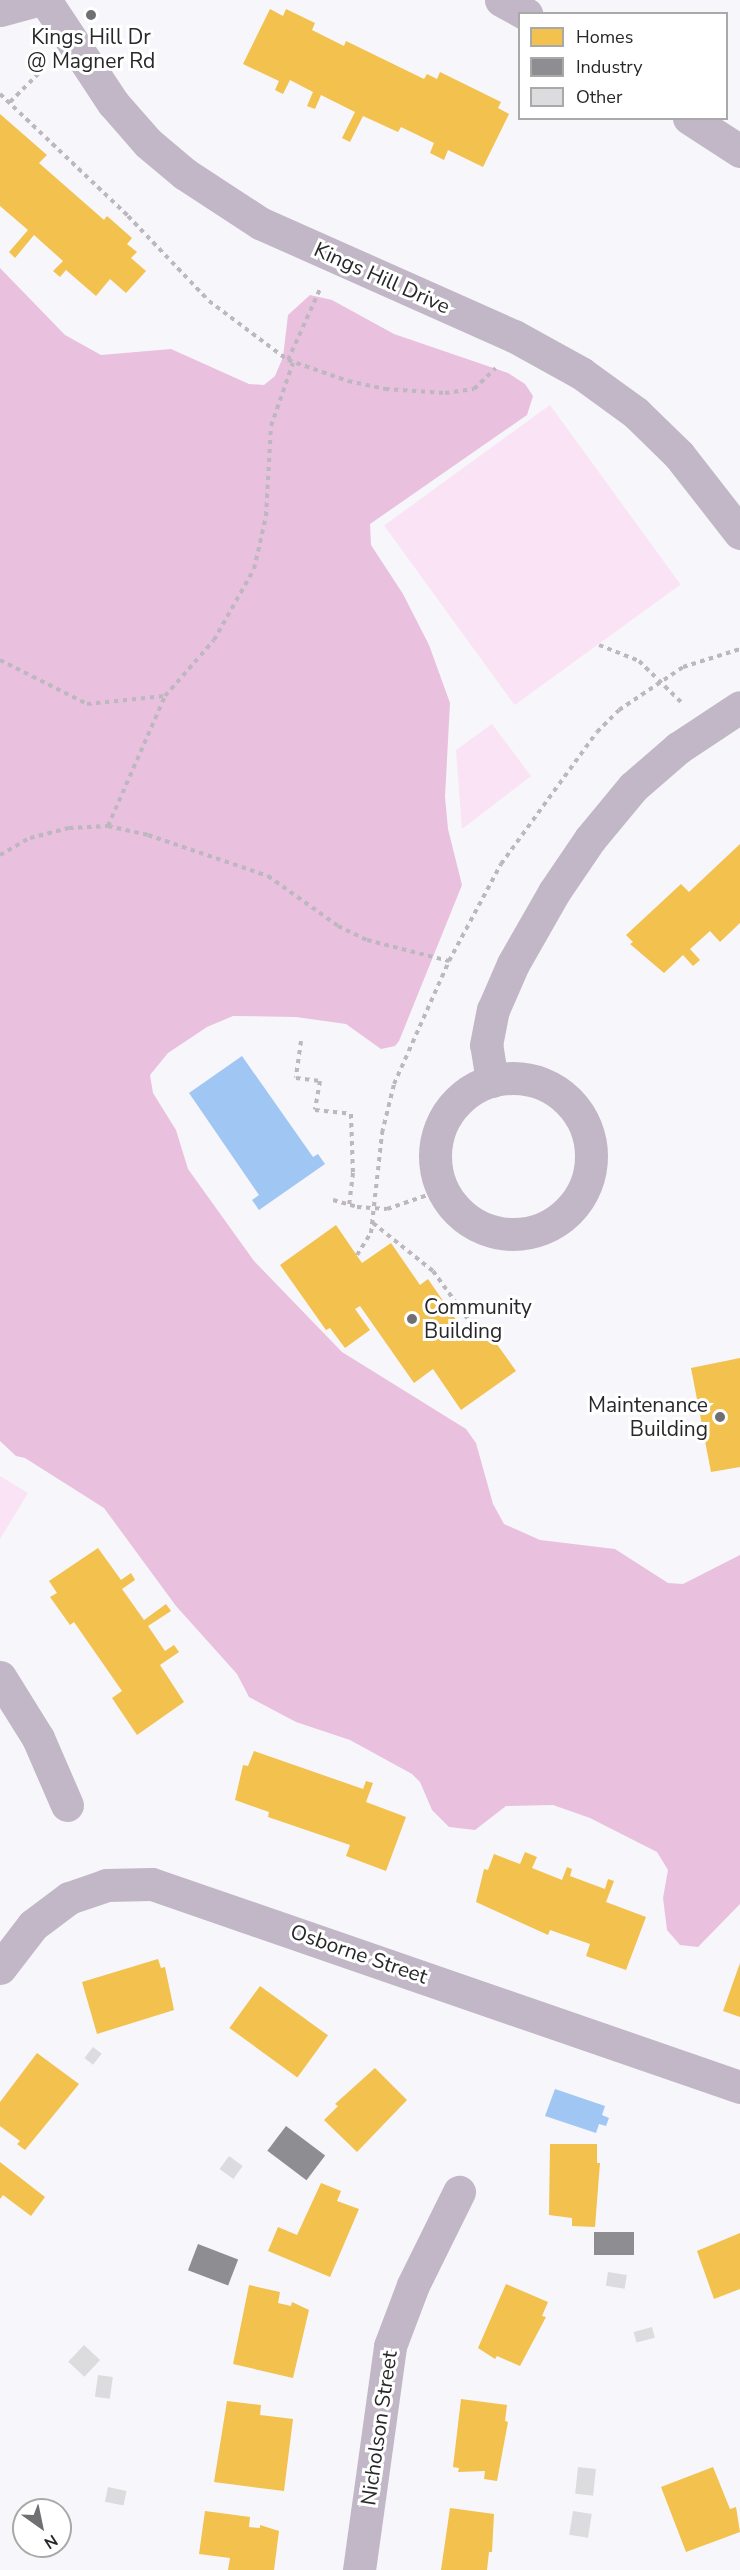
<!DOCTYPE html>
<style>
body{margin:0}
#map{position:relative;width:740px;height:2570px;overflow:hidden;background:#f7f6fa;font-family:"Nunito Sans",sans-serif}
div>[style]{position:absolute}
.green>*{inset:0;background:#fae3f4;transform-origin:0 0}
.forest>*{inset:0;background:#e9c0de}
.water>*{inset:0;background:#a0c6f4}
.homes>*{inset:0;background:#f2c14e;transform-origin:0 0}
.industry>*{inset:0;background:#8d8d92;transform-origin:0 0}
.building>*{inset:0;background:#dcdcdf;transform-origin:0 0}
.path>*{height:4px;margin-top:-2px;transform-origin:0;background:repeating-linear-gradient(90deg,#bdb7c0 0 4.5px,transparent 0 9px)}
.minor>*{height:33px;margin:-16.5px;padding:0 16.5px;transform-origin:16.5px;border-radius:16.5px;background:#c1b7c6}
.minor>.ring{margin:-16.5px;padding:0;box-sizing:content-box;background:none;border:33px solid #c1b7c6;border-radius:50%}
.dots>*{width:16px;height:16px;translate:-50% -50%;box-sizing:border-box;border:3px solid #fff;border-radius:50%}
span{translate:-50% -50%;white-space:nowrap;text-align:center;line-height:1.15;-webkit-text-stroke:6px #fff;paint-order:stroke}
.poi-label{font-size:21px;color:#28282a}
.left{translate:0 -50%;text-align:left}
.right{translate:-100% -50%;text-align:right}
.street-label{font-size:21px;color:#28282a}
.legend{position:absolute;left:518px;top:12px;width:210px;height:108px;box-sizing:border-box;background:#fff;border:2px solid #a9a9aa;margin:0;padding:8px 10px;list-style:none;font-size:18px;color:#28282a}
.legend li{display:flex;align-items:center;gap:12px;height:30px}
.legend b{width:30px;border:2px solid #a9a9aa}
.north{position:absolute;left:12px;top:2498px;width:60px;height:60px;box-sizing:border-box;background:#fff;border:2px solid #a9a9aa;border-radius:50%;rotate:147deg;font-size:16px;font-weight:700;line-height:24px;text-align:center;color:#28282a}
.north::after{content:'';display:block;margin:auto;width:21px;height:27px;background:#707073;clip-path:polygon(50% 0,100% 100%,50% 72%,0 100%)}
</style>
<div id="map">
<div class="green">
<div style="left:550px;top:405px;width:222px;height:205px;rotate:54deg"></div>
<div style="clip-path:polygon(492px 724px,531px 776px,462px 829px,456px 750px)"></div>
<div style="clip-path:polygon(0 1476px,28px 1493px,0 1539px)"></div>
</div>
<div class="forest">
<div style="clip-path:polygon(0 268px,65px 335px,101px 355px,171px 349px,249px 384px,264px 385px,275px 376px,283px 357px,288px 315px,310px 295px,332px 300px,394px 334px,508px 373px,525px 384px,533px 396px,527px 415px,370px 524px,371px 545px,403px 594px,429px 645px,450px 703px,445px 797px,448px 829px,462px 885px,399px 1041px,395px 1046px,381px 1049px,346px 1024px,296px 1017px,233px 1016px,207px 1027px,168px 1053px,150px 1075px,153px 1093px,176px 1130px,188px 1169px,254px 1261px,342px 1352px,466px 1429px,476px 1443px,493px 1504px,504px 1524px,540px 1540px,615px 1549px,668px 1583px,683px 1584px,740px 1555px,740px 1904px,698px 1947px,680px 1945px,667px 1930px,663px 1898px,668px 1870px,657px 1852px,590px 1818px,553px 1805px,506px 1806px,475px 1830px,449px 1827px,432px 1810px,420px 1782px,412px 1774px,350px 1740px,296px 1722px,249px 1697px,237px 1674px,176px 1606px,104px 1508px,25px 1458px,16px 1456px,0 1441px)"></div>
</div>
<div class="water">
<div style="clip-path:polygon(242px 1056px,313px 1157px,318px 1154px,325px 1164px,259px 1210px,252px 1200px,259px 1195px,189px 1093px)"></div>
<div style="clip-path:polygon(555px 2089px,605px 2106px,602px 2115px,609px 2118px,606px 2126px,599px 2124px,596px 2133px,545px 2116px)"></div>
</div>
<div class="homes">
<div style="clip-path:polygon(270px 9px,283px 16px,286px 9px,315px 23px,312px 30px,344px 46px,346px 41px,424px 79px,427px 74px,437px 79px,440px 72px,501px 102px,498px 108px,509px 114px,483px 167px,448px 150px,444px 160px,430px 153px,434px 143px,401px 127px,398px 132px,363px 116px,350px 142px,342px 138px,355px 112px,321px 95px,315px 109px,307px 106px,313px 92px,290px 80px,283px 94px,275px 90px,279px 81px,243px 64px)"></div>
<div style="clip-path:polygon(0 114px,47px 155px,39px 163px,104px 220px,107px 216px,132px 238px,127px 244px,137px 252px,131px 258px,146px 271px,126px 293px,110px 279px,96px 296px,66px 270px,60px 277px,53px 271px,63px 261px,34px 235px,15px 258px,9px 252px,28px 230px,0 206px)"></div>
<div style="clip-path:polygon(740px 844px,740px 923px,720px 942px,710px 931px,690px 949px,700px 960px,693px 966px,683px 955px,664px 973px,630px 944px,633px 942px,626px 935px,681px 884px,689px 892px)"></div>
<div style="clip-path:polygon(336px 1225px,362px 1263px,391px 1243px,420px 1285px,428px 1279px,470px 1340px,486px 1329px,516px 1371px,461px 1410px,433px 1369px,414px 1383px,360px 1306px,355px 1309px,370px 1330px,345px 1348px,330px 1328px,326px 1330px,280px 1265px)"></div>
<div style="clip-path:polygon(740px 1358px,740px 1467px,711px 1472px,691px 1368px)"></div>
<div style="clip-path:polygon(98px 1548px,121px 1580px,131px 1573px,135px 1580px,122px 1589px,144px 1620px,166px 1604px,171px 1611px,148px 1626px,165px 1651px,174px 1645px,179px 1652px,160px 1665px,184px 1702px,137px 1735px,112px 1698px,122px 1691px,74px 1622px,70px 1625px,50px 1597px,57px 1593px,49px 1581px)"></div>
<div style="clip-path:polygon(254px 1751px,363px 1789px,366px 1781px,373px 1783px,366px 1802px,406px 1817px,386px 1871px,346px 1856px,350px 1845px,268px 1817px,269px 1812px,235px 1800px,243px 1765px,248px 1766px)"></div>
<div style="clip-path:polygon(525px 1852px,537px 1857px,532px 1868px,562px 1880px,567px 1867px,572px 1869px,570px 1876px,605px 1889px,608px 1879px,614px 1881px,606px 1902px,646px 1917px,626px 1970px,586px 1956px,590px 1944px,550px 1930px,548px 1935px,476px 1902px,484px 1869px,488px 1870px,494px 1854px,520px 1864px)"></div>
<div style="clip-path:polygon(158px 1959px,161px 1968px,165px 1967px,174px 2010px,97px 2034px,82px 1982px)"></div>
<div style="clip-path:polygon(740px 1963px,740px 2017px,723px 2011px)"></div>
<div style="left:260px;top:1986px;width:84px;height:52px;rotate:36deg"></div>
<div style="clip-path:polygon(37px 2053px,79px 2084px,25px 2150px,17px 2144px,20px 2141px,0 2126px,0 2102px)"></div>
<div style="clip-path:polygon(375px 2068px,407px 2100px,357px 2152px,324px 2120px,338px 2106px,335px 2104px)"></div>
<div style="clip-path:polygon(550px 2144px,597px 2144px,597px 2163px,600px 2163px,595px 2227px,572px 2226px,572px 2218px,549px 2215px)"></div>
<div style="clip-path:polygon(0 2162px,45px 2197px,31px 2216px,3px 2195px,0 2199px)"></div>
<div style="clip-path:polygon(321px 2183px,341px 2191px,337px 2201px,359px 2209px,330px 2277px,268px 2251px,278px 2227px,297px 2235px)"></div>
<div style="clip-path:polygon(740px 2233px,740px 2289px,714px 2299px,697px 2251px)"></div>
<div style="clip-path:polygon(506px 2284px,548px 2302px,542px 2316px,546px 2317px,520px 2366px,497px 2356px,495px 2359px,478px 2348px)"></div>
<div style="clip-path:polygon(249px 2285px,280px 2292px,278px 2303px,291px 2306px,292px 2302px,309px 2310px,293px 2378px,233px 2364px)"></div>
<div style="clip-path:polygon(461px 2399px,507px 2405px,505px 2421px,508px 2422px,497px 2481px,484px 2479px,485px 2471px,458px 2472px,459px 2468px,453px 2467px)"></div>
<div style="clip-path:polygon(227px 2401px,261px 2405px,260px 2415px,293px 2419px,284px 2491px,214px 2482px)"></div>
<div style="clip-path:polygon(713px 2467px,730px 2509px,736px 2507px,740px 2532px,686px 2552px,661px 2487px)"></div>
<div style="clip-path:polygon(450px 2508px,494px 2514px,492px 2552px,489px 2552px,487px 2570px,441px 2570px)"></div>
<div style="clip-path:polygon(205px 2511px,250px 2517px,249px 2527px,260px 2528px,260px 2525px,279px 2531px,274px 2570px,228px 2570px,230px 2558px,199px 2554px)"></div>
</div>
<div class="industry">
<div style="left:286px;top:2126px;width:49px;height:31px;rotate:37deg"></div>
<div style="left:594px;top:2232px;width:40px;height:23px"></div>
<div style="left:198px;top:2244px;width:43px;height:28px;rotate:21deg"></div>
</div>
<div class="building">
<div style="left:93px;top:2047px;width:11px;height:14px;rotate:38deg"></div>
<div style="left:229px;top:2156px;width:17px;height:16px;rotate:36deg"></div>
<div style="left:608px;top:2272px;width:19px;height:14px;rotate:9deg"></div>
<div style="left:652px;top:2327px;width:11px;height:19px;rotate:75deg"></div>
<div style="left:84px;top:2345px;width:22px;height:23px;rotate:43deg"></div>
<div style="left:98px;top:2375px;width:15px;height:22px;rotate:8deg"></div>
<div style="left:578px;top:2467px;width:18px;height:27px;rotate:6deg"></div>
<div style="left:108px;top:2487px;width:19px;height:15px;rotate:12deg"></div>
<div style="left:573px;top:2511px;width:19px;height:24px;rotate:9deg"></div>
</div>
<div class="path">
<div style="left:0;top:94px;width:177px;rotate:43.6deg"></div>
<div style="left:128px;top:216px;width:117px;rotate:46.4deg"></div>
<div style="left:209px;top:301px;width:99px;rotate:36.8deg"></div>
<div style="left:288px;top:360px;width:64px;rotate:19.3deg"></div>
<div style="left:348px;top:381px;width:38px;rotate:12deg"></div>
<div style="left:385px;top:389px;width:60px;rotate:3.8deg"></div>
<div style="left:445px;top:393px;width:29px;rotate:-8deg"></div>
<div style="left:474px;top:389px;width:30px;rotate:-44deg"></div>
<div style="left:10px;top:102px;width:49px;rotate:-45deg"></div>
<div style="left:288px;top:360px;width:78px;rotate:-65.7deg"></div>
<div style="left:599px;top:645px;width:43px;rotate:21.8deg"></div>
<div style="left:639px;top:661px;width:59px;rotate:44.3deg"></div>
<div style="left:0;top:660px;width:97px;rotate:26.8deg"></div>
<div style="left:87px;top:704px;width:78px;rotate:-5.9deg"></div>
<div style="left:108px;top:826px;width:142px;rotate:-66.3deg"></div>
<div style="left:165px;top:696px;width:74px;rotate:-48.8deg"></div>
<div style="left:214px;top:640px;width:81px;rotate:-60.6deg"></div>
<div style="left:254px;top:569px;width:54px;rotate:-77.2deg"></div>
<div style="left:266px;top:516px;width:90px;rotate:-86.8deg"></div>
<div style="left:271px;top:426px;width:67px;rotate:-70.8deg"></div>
<div style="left:0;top:855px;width:34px;rotate:-30deg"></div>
<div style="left:30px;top:838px;width:40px;rotate:-14.4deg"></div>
<div style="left:69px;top:828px;width:39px;rotate:-3deg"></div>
<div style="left:108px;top:826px;width:41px;rotate:12.7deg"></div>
<div style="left:148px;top:835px;width:127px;rotate:18.9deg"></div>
<div style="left:268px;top:876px;width:86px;rotate:35.5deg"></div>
<div style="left:338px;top:926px;width:32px;rotate:26deg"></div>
<div style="left:367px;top:940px;width:85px;rotate:14.4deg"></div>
<div style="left:301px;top:1041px;width:37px;rotate:98deg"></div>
<div style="left:296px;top:1078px;width:24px;rotate:7deg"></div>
<div style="left:320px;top:1081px;width:29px;rotate:100deg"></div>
<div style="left:315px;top:1110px;width:36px;rotate:6deg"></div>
<div style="left:351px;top:1114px;width:59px;rotate:88.1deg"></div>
<div style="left:353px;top:1173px;width:32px;rotate:97deg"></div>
<div style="left:333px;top:1200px;width:25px;rotate:16deg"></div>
<div style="left:357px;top:1207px;width:30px;rotate:4deg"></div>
<div style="left:387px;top:1209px;width:58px;rotate:-19.1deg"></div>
<div style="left:373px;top:1223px;width:77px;rotate:38.7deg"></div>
<div style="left:433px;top:1271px;width:77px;rotate:54deg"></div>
<div style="left:357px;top:1255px;width:26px;rotate:-58deg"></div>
<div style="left:371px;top:1233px;width:101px;rotate:-83.7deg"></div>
<div style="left:382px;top:1133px;width:50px;rotate:-76.2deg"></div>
<div style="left:394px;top:1084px;width:135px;rotate:-65.9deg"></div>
<div style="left:449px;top:961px;width:110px;rotate:-61.8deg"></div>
<div style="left:501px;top:864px;width:163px;rotate:-54deg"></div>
<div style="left:597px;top:732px;width:31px;rotate:-45deg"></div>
<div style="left:619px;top:710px;width:77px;rotate:-33.9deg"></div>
<div style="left:683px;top:667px;width:60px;rotate:-17.5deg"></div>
</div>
<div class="minor">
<div style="left:45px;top:0;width:123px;rotate:56.6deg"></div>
<div style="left:113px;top:103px;width:53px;rotate:48.8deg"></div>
<div style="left:148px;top:143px;width:48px;rotate:40deg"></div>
<div style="left:185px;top:174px;width:90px;rotate:33.2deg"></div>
<div style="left:260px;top:223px;width:278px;rotate:24deg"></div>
<div style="left:514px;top:336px;width:77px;rotate:28.9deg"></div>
<div style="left:581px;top:373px;width:68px;rotate:36deg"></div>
<div style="left:636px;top:413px;width:60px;rotate:44.3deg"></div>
<div style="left:679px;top:455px;width:99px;rotate:52deg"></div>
<div style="left:501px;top:0;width:29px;rotate:29deg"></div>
<div style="left:0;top:10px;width:39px;rotate:-15deg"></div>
<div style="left:689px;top:118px;width:61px;rotate:32.9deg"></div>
<div class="ring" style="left:435px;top:1078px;width:123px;height:123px"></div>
<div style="left:492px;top:1081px;width:36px;rotate:-99deg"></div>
<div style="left:486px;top:1045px;width:36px;rotate:-79deg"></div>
<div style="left:493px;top:1010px;width:50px;rotate:-66.5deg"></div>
<div style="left:513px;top:964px;width:83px;rotate:-60.3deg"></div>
<div style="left:554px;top:892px;width:64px;rotate:-55.8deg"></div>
<div style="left:590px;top:839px;width:67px;rotate:-50.4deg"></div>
<div style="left:633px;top:787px;width:60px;rotate:-40.9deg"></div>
<div style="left:678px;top:748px;width:74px;rotate:-33.5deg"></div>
<div style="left:0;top:1677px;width:72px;rotate:58.1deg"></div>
<div style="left:38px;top:1738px;width:73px;rotate:66.6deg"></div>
<div style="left:0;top:1968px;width:54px;rotate:-52.5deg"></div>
<div style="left:33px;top:1925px;width:45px;rotate:-36.9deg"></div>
<div style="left:69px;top:1898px;width:39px;rotate:-19deg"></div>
<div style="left:106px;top:1885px;width:46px;rotate:-1.2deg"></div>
<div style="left:152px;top:1884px;width:622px;rotate:19.05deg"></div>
<div style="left:359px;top:2570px;width:226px;rotate:-82.1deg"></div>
<div style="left:390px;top:2346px;width:65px;rotate:-69.3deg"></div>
<div style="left:413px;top:2285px;width:104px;rotate:-63.7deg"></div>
</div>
<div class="dots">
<div style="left:91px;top:15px;background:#707073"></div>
<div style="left:412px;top:1319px;background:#707073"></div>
<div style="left:720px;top:1417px;background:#707073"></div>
</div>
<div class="poi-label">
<span style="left:91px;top:49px">Kings Hill Dr<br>@ Magner Rd</span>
<span class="left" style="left:424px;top:1319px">Community<br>Building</span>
<span class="right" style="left:708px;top:1417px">Maintenance<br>Building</span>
</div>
<div class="street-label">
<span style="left:382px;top:278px;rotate:24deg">Kings Hill Drive</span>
<span style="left:359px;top:1954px;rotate:19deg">Osborne Street</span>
<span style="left:379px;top:2428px;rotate:-82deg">Nicholson Street</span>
</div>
<ul class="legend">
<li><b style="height:16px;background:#f2c14e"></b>Homes</li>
<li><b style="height:16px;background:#8d8d92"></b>Industry</li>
<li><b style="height:16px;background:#dcdcdf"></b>Other</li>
</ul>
<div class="north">N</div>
</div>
